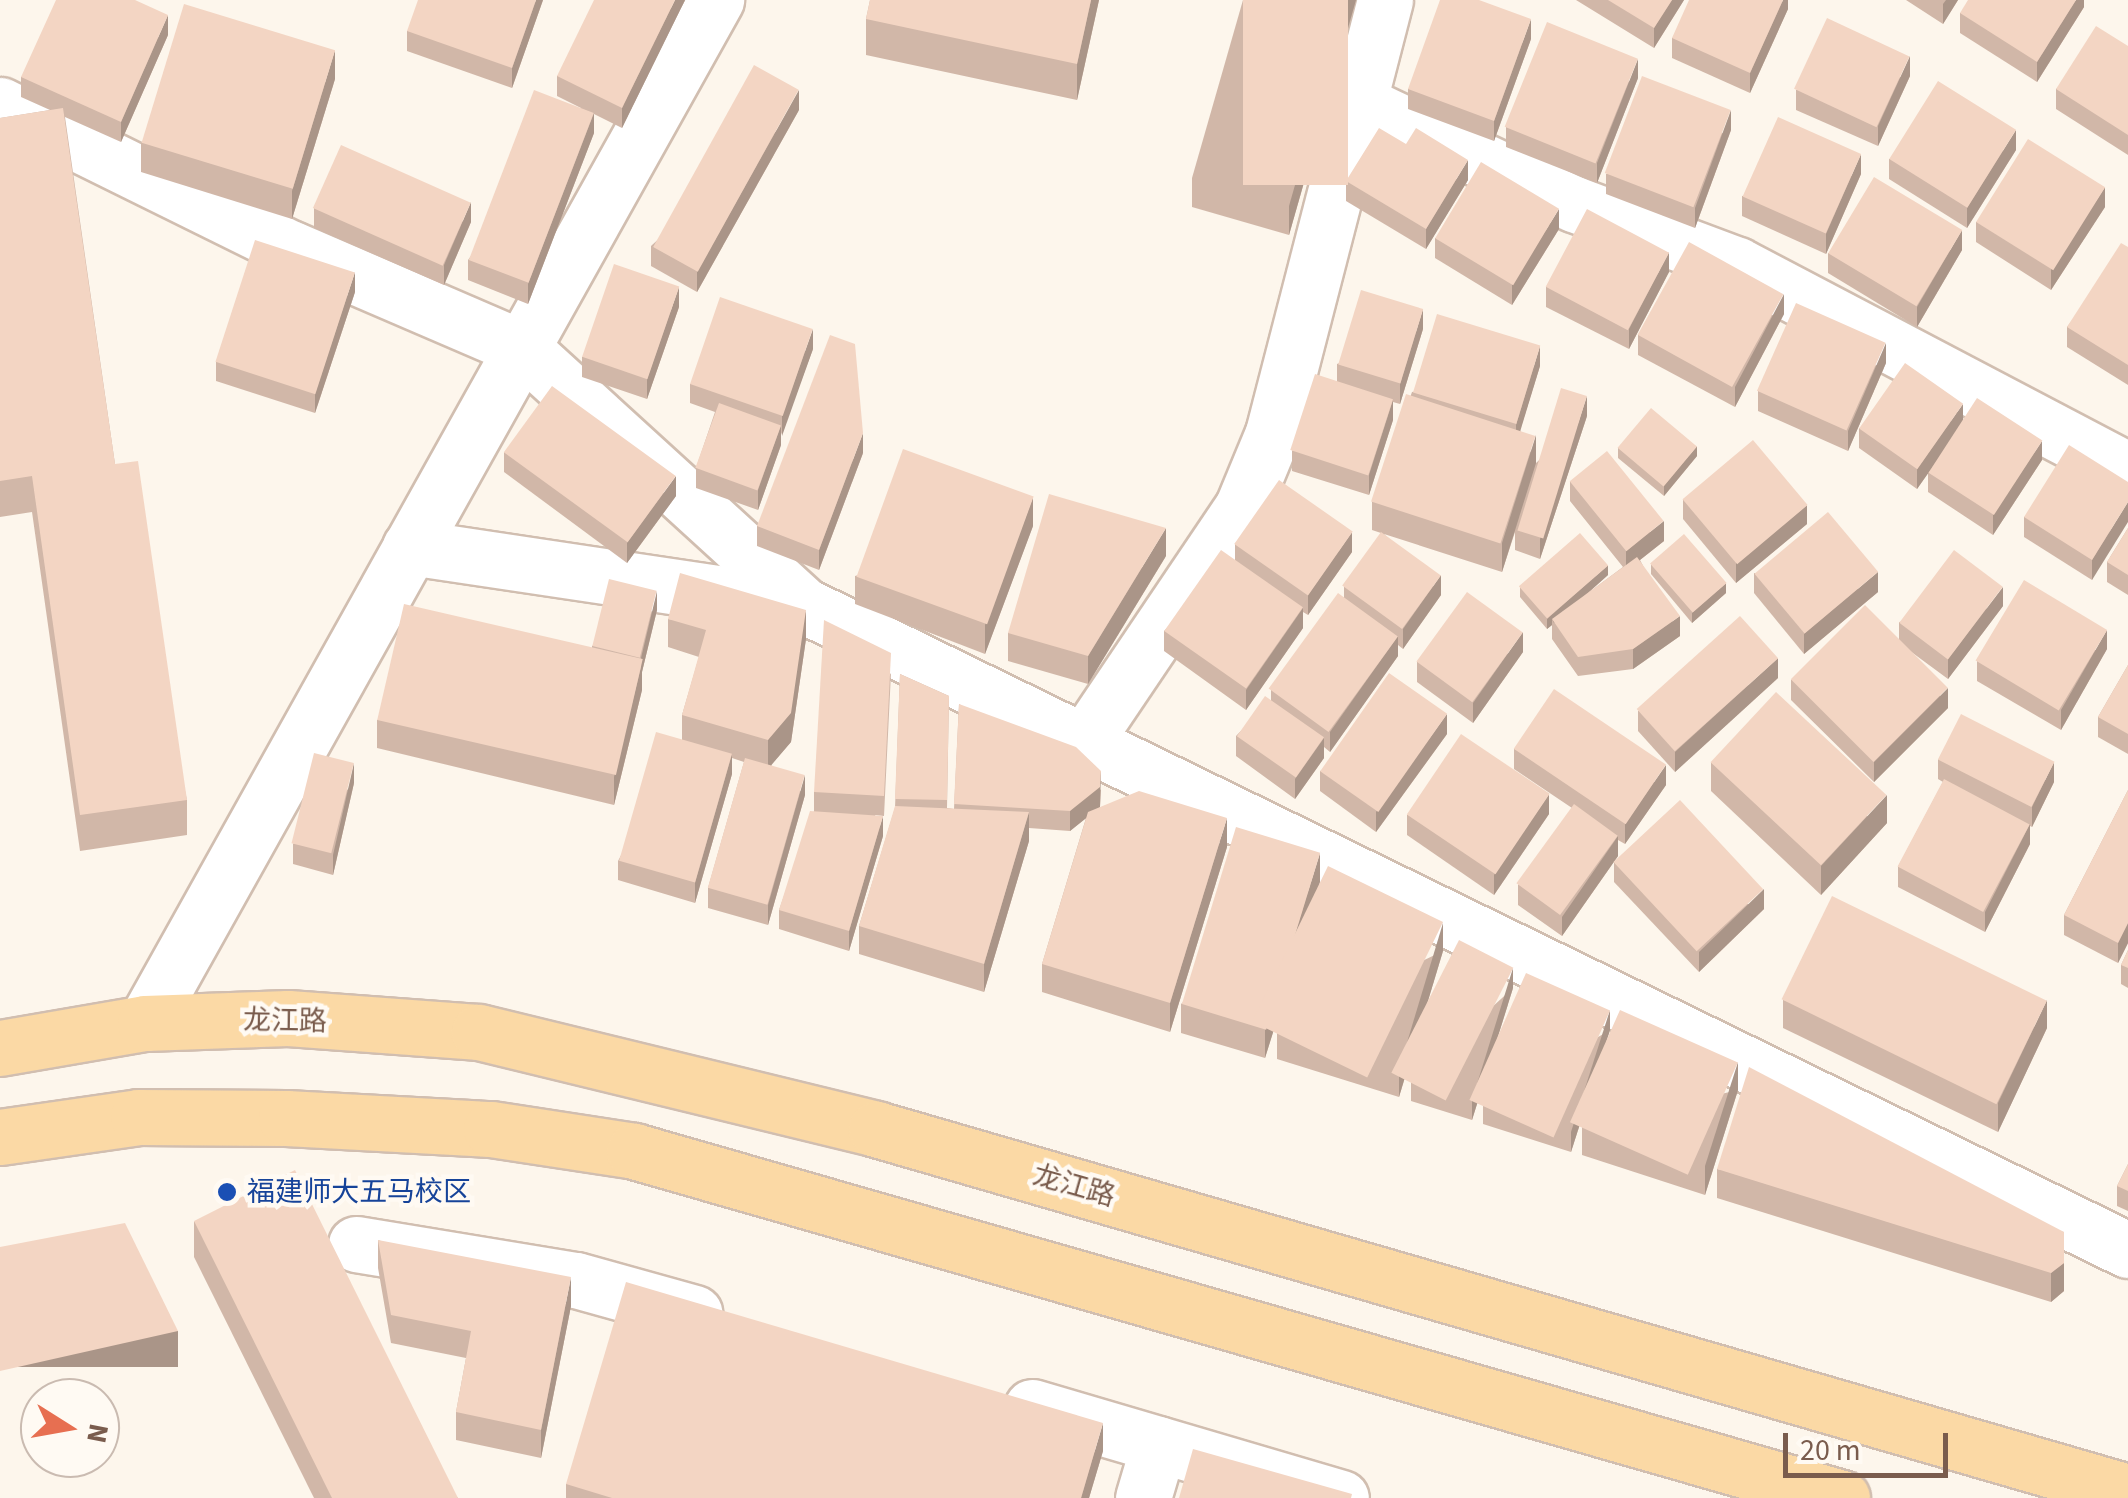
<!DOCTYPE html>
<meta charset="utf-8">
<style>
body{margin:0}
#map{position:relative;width:2128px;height:1498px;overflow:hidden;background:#fdf6ec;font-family:"Source Sans 3","Noto Sans SC",sans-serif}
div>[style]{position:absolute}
.roads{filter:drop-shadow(2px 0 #d1beb0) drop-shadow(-2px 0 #d1beb0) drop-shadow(0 2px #d1beb0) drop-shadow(0 -2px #d1beb0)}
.minor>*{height:55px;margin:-27.5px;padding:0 27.5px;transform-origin:27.5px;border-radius:27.5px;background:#fff}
.major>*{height:55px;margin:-27.5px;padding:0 27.5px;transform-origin:27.5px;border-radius:27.5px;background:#fbd9a5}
.wall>*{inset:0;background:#d1b7a8}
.shaded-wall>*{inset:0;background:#aa9588;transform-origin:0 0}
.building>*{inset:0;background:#f3d5c3;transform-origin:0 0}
.dots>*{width:28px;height:28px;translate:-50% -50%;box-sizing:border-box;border:5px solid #fffaf3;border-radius:50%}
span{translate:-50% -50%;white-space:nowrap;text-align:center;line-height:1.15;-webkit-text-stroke:9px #fffaf3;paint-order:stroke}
.street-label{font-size:28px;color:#7a5c4d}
.transit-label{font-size:28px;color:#164399}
.left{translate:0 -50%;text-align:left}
.north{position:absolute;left:20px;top:1378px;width:100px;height:100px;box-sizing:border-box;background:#fffaf3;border:2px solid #cabbb1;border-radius:50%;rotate:101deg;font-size:28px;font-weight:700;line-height:40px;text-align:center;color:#7a5c4d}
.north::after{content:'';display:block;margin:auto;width:35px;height:45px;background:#e76f51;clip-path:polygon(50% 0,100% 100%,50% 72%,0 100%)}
.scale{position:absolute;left:1783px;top:1433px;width:165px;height:45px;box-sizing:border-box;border:5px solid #7a5c4d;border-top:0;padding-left:12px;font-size:30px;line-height:35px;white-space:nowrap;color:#7a5c4d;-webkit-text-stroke:8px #fffaf3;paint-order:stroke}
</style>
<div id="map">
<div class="roads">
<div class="minor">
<div style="left:1356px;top:101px;width:241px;rotate:25.3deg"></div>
<div style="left:1574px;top:204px;width:174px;rotate:20.5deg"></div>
<div style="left:1737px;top:265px;width:441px;rotate:27.7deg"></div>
<div style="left:0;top:105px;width:326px;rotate:26.3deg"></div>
<div style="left:292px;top:249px;width:250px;rotate:23.3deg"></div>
<div style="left:522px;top:348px;width:383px;rotate:42.4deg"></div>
<div style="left:410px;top:547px;width:399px;rotate:8.5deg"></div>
<div style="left:805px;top:606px;width:1471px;rotate:25.96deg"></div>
<div style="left:1084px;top:742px;width:282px;rotate:-56deg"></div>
<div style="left:1242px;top:508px;width:81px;rotate:-67.5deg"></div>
<div style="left:1273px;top:433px;width:447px;rotate:-75.5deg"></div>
<div style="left:145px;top:1023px;width:1172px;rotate:-60.83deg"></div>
<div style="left:356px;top:1244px;width:223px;rotate:9.3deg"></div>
<div style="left:576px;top:1280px;width:123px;rotate:15.6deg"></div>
<div style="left:1032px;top:1407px;width:322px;rotate:16.4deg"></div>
<div style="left:1143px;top:1498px;width:56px;rotate:-73.5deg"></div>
</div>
<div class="major">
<div style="left:0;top:1048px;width:147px;rotate:-9.8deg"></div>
<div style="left:145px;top:1023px;width:143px;rotate:-2deg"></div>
<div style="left:288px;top:1018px;width:192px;rotate:4.2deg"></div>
<div style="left:479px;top:1032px;width:409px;rotate:13.7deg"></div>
<div style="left:876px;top:1129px;width:1304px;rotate:16.17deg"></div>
<div style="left:0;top:1137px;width:139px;rotate:-8.2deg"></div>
<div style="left:138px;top:1117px;width:148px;rotate:0.4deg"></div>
<div style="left:286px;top:1118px;width:205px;rotate:3.1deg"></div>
<div style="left:491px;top:1129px;width:145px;rotate:8.7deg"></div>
<div style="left:634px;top:1151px;width:1257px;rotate:16.03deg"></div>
</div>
</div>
<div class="wall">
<div style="clip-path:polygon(543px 0,512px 88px,407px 51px,407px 31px)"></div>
<div style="clip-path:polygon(685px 0,622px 128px,594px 114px,594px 133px,528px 304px,468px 280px,468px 260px,581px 108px,557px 96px,557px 76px)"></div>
<div style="clip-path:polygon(870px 0,1099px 0,1077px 100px,866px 55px,866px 19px)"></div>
<div style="clip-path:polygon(1243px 0,1356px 0,1289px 235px,1192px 207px,1192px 178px)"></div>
<div style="clip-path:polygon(1576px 0,1684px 0,1654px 48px)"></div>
<div style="clip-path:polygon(1788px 0,1788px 9px,1750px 93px,1672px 58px,1672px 38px)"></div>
<div style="clip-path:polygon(1906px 0,1958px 0,1943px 24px)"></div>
<div style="clip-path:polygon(2084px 0,2084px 7px,2037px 82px,1960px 33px,1960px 13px)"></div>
<div style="clip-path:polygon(168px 35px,121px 142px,65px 117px,115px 464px,187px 800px,187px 835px,80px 851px,32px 512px,0 517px,0 118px,50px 110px,21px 97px,21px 77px)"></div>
<div style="clip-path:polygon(1531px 39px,1494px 141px,1408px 109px,1408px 89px)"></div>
<div style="clip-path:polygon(2128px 46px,2128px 155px,2056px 109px,2056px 89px)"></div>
<div style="clip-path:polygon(1910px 76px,1878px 146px,1796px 110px,1796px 90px)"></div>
<div style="clip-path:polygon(1638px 78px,1597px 183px,1506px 147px,1506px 127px)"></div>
<div style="clip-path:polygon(335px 79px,292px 219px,141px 172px,141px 143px)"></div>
<div style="clip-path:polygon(799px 110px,697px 292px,651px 266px,651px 246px)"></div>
<div style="clip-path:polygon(1731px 130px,1695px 228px,1606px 194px,1606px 174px)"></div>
<div style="clip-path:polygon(2016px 150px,1967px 228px,1889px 179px,1889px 159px)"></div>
<div style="clip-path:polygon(1861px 174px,1826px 254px,1742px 216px,1742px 196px)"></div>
<div style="clip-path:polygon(1468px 180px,1426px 249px,1346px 201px,1346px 181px)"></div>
<div style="clip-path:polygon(2105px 207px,2051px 290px,1976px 242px,1976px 222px)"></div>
<div style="clip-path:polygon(314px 208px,471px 222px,444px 285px,314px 228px)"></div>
<div style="clip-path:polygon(1559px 229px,1512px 305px,1435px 258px,1435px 238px)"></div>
<div style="clip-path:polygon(2128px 247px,2128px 385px,2067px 347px,2067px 327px)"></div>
<div style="clip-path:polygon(1962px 250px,1917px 327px,1828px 273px,1828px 253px)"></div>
<div style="clip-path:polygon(1669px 272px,1629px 349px,1546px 307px,1546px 287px)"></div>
<div style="clip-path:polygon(355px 292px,315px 413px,216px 381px,216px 362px)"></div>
<div style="clip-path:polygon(679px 307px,647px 399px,582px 377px,582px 357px)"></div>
<div style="clip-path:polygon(1784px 314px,1735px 407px,1638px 355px,1638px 335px)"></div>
<div style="clip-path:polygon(1423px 329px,1400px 404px,1393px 402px,1393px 420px,1369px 495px,1292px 471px,1292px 451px,1337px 381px,1337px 364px)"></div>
<div style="clip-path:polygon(813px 349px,781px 435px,781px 445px,758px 510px,696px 488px,696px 468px,715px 412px,690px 403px,690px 384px)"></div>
<div style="clip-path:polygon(1886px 363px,1848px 451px,1758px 411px,1758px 391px)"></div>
<div style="clip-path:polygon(1540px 366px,1520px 430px,1536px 463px,1587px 416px,1540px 559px,1515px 550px,1515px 532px,1502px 572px,1384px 534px,1441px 595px,1403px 649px,1398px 645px,1398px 656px,1330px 752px,1324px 747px,1324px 758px,1295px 799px,1236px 756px,1236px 736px,1271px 700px,1271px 690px,1344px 597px,1344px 587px,1381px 533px,1372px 530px,1372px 502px,1412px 392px)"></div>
<div style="clip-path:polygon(1963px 420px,2042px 460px,1993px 535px,1928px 492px,1928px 473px,1917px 489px,1859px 448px,1859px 428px)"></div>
<div style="clip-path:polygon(1618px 448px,1697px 456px,1664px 496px,1618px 458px)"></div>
<div style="clip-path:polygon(504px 452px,676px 496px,627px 563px,504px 472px)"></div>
<div style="clip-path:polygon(863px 453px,819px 570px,757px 546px,757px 526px)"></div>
<div style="clip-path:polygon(1570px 481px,1664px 541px,1640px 560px,1680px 636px,1633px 669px,1578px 676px,1552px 639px,1552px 625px,1547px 629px,1520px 597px,1520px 587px,1608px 575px,1588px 593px,1623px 567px,1570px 501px)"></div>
<div style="clip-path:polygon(2128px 482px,2092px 580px,2024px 537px,2024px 517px)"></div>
<div style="clip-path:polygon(1683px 499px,1807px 524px,1736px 583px,1683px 519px)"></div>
<div style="clip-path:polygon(1033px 526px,985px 654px,855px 604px,855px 576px)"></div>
<div style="clip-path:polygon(2128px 528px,2128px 595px,2107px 582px,2107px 562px)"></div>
<div style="clip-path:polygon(1235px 544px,1352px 552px,1308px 615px,1303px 612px,1303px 628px,1246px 710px,1164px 651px,1164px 631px,1235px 560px)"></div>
<div style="clip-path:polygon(1166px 556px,1088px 684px,1008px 661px,1008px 633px)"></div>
<div style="clip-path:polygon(1651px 564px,1726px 593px,1692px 623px,1651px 574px)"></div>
<div style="clip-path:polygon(1754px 573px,1878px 592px,1804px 654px,1754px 593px)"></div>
<div style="clip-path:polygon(2003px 606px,1948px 679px,1910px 651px,1948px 708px,1874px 782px,1791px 700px,1791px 680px,1899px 639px,1899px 622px)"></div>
<div style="clip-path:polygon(657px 610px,642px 672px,642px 690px,614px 805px,377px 748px,377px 720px,592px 649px,592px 646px)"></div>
<div style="clip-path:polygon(668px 619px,806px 639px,791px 742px,771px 765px,805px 795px,768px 925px,708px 908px,708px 888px,744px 762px,732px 758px,732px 774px,695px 903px,618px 880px,618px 861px,682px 740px,682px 715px,699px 657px,668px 647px)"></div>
<div style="clip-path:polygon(2107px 649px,2061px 730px,1977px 681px,1977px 661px)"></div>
<div style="clip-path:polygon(1523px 652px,1473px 723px,1417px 682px,1417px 662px)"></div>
<div style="clip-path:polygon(2128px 665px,2128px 754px,2098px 737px,2098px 717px)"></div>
<div style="clip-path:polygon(891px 673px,884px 816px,875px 815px,883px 836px,849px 951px,779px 929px,779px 910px,814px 811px,814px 792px)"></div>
<div style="clip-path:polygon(900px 674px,949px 696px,947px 808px,954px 809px,959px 704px,1101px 790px,1100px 807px,1227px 847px,1170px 1032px,1042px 992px,1042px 964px,1086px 818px,1070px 831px,1029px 828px,1029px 841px,984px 992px,859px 954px,859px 926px,895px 808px)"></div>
<div style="clip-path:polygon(1778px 678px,1675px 772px,1638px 731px,1638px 711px)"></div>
<div style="clip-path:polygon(1447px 734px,1376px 832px,1320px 791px,1320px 771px)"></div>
<div style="clip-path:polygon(1514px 749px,1666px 785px,1625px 844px,1618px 840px,1618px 856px,1562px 936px,1518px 905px,1518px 885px,1572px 808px,1514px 769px)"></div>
<div style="clip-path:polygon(1938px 759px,2054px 782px,2032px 827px,2030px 826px,2030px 844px,1985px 932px,1898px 887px,1898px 867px,1943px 782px,1938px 779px)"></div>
<div style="clip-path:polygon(1711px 762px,1887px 823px,1821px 895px,1711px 791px)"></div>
<div style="clip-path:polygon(354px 783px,333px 875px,293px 864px,293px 844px)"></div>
<div style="clip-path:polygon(2128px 790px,2128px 943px,2118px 963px,2064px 935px,2064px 915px)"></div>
<div style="clip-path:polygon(1549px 814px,1494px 895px,1407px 835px,1407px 815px)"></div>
<div style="clip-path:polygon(1614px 862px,1764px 909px,1699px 972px,1614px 882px)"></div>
<div style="clip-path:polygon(1320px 882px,1265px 1058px,1181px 1033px,1181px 1004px)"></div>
<div style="clip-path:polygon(2128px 950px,2128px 988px,2121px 984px,2121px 965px)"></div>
<div style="clip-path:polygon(1443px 951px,1399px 1097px,1277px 1059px,1277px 1031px)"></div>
<div style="clip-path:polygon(1513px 988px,1472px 1120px,1411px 1101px,1411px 1081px)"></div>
<div style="clip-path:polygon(1783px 1000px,2047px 1028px,1998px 1132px,1783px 1028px)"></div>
<div style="clip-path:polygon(1610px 1030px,1571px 1152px,1483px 1124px,1483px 1105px)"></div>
<div style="clip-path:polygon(1738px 1090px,1705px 1195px,1582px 1155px,1582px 1127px)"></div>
<div style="clip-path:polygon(2128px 1164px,2128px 1211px,2117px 1206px,2117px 1186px)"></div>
<div style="clip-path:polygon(1717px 1169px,2064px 1232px,2064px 1291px,2051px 1302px,1717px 1198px)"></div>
<div style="clip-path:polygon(194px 1221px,458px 1498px,314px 1498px,194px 1257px)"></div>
<div style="clip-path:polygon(378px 1240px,571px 1306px,541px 1458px,456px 1440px,456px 1412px,466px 1358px,391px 1343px,378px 1268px)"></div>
<div style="clip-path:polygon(1103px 1451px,1089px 1498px,566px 1498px,566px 1484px)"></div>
</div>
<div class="shaded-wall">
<div style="clip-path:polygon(536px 0,543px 0,512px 88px,512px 68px)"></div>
<div style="clip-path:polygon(675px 0,685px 0,622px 128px,622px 108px)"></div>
<div style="clip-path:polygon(1091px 0,1099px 0,1077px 100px,1077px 64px)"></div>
<div style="clip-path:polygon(1348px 0,1356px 0,1289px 235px,1289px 206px)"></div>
<div style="clip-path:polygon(1672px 0,1684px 0,1654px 48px,1654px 28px)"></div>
<div style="clip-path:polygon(1783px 0,1788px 0,1788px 9px,1750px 93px,1750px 73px)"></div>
<div style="clip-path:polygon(1946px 0,1958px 0,1943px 24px,1943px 4px)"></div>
<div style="clip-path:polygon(2076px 0,2084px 0,2084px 7px,2037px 82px,2037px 62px)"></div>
<div style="clip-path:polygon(168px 15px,168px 35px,121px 142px,121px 122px)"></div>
<div style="clip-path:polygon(1531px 19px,1531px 39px,1494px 141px,1494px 121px)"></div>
<div style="clip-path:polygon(335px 50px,335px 79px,292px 219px,292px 191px)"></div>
<div style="clip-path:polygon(1910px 56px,1910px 76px,1878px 146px,1878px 126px)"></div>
<div style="clip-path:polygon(1638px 59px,1638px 78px,1597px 183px,1597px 163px)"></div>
<div style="clip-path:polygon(799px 90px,799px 110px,697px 292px,697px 272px)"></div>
<div style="clip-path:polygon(1731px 110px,1731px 130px,1695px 228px,1695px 208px)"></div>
<div style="clip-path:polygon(594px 113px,594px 133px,528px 304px,528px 284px)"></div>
<div style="clip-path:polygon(2016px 130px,2016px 150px,1967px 228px,1967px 208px)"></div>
<div style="clip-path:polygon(1861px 154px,1861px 174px,1826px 254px,1826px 234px)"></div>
<div style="clip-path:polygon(1468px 160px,1468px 180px,1426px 249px,1426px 229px)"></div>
<div style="clip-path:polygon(2105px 187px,2105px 207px,2051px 290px,2051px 270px)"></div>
<div style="clip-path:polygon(471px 202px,471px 222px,444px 285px,444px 265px)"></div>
<div style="clip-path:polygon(1559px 209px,1559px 229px,1512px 305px,1512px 285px)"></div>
<div style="clip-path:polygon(1962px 230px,1962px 250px,1917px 327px,1917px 307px)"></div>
<div style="clip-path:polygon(1669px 252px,1669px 272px,1629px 349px,1629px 329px)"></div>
<div style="clip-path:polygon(355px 272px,355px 292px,315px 413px,315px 393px)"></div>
<div style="clip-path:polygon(679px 287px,679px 307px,647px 399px,647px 379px)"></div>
<div style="clip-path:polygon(1784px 294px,1784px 314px,1735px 407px,1735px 387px)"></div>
<div style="clip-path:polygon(1423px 309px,1423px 329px,1400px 404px,1400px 384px)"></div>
<div style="clip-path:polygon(813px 329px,813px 349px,782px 436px,782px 416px)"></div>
<div style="clip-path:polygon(1886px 343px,1886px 363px,1848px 451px,1848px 431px)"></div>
<div style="clip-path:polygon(1540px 346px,1540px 366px,1516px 445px,1516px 425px)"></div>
<div style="clip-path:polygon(1587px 396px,1587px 416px,1540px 559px,1540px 539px)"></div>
<div style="clip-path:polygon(1393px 400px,1393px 420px,1369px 495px,1369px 475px)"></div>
<div style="clip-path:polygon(1963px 404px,1963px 424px,1917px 489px,1917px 469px)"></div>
<div style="clip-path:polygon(781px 425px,781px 445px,758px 510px,758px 490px)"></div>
<div style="clip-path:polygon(863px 433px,863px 453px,819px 570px,819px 550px)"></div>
<div style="clip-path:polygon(1536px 435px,1536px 463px,1502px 572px,1502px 543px)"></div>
<div style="clip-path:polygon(2042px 441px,2042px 460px,1993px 535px,1993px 515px)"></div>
<div style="clip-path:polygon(1697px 446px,1697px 456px,1664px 496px,1664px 486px)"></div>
<div style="clip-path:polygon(676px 476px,676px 496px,627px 563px,627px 543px)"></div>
<div style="clip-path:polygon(1033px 497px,1033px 526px,985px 654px,985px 625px)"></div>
<div style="clip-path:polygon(2128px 502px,2128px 522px,2092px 580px,2092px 560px)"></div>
<div style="clip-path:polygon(1807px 505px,1807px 524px,1736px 583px,1736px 563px)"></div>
<div style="clip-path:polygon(1664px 521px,1664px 541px,1626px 571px,1626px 551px)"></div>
<div style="clip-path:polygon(1166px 528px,1166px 556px,1088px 684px,1088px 656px)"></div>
<div style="clip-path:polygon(1352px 532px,1352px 552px,1308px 615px,1308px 595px)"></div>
<div style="clip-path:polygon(1608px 565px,1608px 575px,1554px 623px,1552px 619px,1552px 625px,1547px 629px,1547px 619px)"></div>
<div style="clip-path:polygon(1878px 572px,1878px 592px,1804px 654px,1804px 634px)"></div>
<div style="clip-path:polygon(1441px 575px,1441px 595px,1403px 649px,1403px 629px)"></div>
<div style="clip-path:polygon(1726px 583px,1726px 593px,1692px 623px,1692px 613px)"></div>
<div style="clip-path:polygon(2003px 587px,2003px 606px,1948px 679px,1948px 659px)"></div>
<div style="clip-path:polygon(657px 591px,657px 610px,642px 672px,642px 690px,614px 805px,614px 777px,641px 667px,641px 658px)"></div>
<div style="clip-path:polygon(1303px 608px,1303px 628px,1246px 710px,1246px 690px)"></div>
<div style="clip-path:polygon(806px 610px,806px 639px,791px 742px,768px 769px,768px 740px)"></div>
<div style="clip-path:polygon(1680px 616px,1680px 636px,1633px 669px,1633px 649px)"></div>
<div style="clip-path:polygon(2107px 630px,2107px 649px,2061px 730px,2061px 710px)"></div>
<div style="clip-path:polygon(1523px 632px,1523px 652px,1473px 723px,1473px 703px)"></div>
<div style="clip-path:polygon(1398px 636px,1398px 656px,1330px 752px,1330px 732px)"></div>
<div style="clip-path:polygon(1778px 658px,1778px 678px,1675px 772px,1675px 752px)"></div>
<div style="clip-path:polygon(1948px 688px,1948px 708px,1874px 782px,1874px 762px)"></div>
<div style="clip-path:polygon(1447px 714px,1447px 734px,1376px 832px,1376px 812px)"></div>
<div style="clip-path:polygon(1324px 738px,1324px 758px,1295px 799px,1295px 779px)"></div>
<div style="clip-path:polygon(732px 754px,732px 774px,695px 903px,695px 883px)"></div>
<div style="clip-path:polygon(2054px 762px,2054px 782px,2032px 827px,2032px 807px)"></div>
<div style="clip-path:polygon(354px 763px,354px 783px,333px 875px,333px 855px)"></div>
<div style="clip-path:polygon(1666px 765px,1666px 785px,1625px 844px,1625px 824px)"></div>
<div style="clip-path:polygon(1101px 771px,1100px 807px,1070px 831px,1070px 811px)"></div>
<div style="clip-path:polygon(805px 775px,805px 795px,768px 925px,768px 905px)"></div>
<div style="clip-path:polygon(1549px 794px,1549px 814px,1494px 895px,1494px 875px)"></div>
<div style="clip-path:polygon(1887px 795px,1887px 823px,1821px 895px,1821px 866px)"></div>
<div style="clip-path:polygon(1029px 812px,1029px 841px,984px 992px,984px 964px)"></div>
<div style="clip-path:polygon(883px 816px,883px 836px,849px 951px,849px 931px)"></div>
<div style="clip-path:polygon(1227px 818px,1227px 847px,1170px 1032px,1170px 1003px)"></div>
<div style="clip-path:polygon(2030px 824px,2030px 844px,1985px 932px,1985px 912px)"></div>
<div style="clip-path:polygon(1618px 836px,1618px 856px,1562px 936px,1562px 917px)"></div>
<div style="clip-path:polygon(1320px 853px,1320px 882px,1265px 1058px,1265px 1030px)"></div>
<div style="clip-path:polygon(1764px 889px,1764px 909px,1699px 972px,1699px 952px)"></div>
<div style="clip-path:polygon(1443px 923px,1443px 951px,1399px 1097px,1399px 1069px)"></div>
<div style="clip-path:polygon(2128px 923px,2128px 943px,2118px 963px,2118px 943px)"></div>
<div style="clip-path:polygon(1513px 968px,1513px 988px,1472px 1120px,1472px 1100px)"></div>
<div style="clip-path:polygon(2047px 1000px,2047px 1028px,1998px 1132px,1998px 1103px)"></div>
<div style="clip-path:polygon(1610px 1010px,1610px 1030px,1571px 1152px,1571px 1132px)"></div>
<div style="clip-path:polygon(1738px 1062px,1738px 1090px,1705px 1195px,1705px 1166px)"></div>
<div style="clip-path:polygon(2064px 1263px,2064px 1291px,2051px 1302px,2051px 1273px)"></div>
<div style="clip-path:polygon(571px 1277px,571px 1306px,541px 1458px,541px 1430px)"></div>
<div style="left:178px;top:1331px;width:36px;height:182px;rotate:90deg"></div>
<div style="clip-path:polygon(1103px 1423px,1103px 1451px,1089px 1498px,1081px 1498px)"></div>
</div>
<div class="building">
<div style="clip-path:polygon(56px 0,135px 0,168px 15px,121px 122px,21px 77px)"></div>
<div style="clip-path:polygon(418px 0,536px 0,512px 68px,407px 31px)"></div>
<div style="clip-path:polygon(594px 0,675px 0,622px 108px,557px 76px)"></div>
<div style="clip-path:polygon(870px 0,1091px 0,1077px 64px,866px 19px)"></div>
<div style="left:1243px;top:0;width:105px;height:185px"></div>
<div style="clip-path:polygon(1440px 0,1479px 0,1531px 19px,1494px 121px,1408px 89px)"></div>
<div style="clip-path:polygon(1608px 0,1672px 0,1654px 28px)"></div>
<div style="clip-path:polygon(1689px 0,1783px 0,1750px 73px,1672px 38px)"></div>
<div style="clip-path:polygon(1968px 0,2076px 0,2037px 62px,1960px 13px)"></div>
<div style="left:184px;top:4px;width:158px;height:145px;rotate:17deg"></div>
<div style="left:1827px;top:18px;width:91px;height:78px;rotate:25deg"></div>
<div style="left:1547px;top:22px;width:98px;height:113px;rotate:22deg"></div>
<div style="clip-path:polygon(2096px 26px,2128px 46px,2128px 135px,2056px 89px)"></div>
<div style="left:754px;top:65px;width:51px;height:208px;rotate:29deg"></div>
<div style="left:1642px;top:76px;width:95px;height:104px;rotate:21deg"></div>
<div style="left:1938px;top:81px;width:92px;height:92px;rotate:32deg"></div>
<div style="left:534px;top:90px;width:64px;height:182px;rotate:21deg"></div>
<div style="clip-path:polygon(63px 108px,115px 464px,138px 461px,187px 800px,80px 815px,32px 476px,0 481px,0 118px)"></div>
<div style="left:1778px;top:117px;width:91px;height:87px;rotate:24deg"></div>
<div style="clip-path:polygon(1379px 128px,1406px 144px,1416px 128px,1468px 160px,1426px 229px,1346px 181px)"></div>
<div style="left:2028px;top:139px;width:91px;height:98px;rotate:32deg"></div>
<div style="left:341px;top:145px;width:142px;height:69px;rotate:24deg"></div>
<div style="left:1481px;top:162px;width:91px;height:89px;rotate:31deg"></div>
<div style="left:1874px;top:177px;width:103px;height:89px;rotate:31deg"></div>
<div style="left:1587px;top:209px;width:93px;height:88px;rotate:28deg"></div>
<div style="left:255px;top:240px;width:105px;height:128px;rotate:18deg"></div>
<div style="left:1689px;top:242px;width:108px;height:106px;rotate:29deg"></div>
<div style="clip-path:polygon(2121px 243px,2128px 247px,2128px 365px,2067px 327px)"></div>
<div style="left:614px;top:264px;width:69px;height:98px;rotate:19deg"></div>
<div style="left:1361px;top:290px;width:65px;height:78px;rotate:17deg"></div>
<div style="left:720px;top:297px;width:98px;height:92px;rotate:19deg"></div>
<div style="left:1796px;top:303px;width:98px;height:96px;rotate:24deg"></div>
<div style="left:1437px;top:314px;width:108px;height:82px;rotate:17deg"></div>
<div style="clip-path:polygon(830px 335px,855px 344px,863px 433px,819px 550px,757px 526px)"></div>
<div style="left:1905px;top:363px;width:71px;height:80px;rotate:35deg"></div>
<div style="left:1315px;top:374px;width:82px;height:80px;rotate:18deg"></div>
<div style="left:552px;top:386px;width:153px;height:82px;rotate:36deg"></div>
<div style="left:1561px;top:388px;width:27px;height:149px;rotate:17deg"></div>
<div style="left:1406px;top:394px;width:136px;height:113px;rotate:18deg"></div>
<div style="left:1977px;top:398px;width:78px;height:89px;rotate:33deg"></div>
<div style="left:719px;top:403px;width:66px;height:69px;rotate:20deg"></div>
<div style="left:1651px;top:408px;width:60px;height:52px;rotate:40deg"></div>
<div style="left:1753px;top:440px;width:85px;height:92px;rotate:50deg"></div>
<div style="clip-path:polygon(2069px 445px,2128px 482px,2128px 502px,2092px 560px,2024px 517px)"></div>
<div style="left:903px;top:449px;width:139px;height:136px;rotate:20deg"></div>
<div style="left:1607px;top:451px;width:90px;height:48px;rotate:51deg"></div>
<div style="left:1279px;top:480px;width:90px;height:78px;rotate:35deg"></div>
<div style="clip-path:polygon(1049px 494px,1166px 528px,1088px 656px,1008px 633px)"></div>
<div style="left:1828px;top:512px;width:78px;height:96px;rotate:50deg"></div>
<div style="clip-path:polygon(2128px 528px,2128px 575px,2107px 562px)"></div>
<div style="left:1381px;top:532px;width:74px;height:66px;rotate:36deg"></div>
<div style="left:1580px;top:533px;width:43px;height:81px;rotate:49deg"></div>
<div style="left:1684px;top:534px;width:65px;height:45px;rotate:49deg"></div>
<div style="left:1221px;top:550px;width:100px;height:99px;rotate:35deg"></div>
<div style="left:1954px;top:550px;width:61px;height:91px;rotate:37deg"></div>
<div style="clip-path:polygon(1637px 557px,1680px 616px,1633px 649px,1578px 657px,1552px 619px)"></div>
<div style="clip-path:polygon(680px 573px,806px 610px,791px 713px,768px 740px,682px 715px,706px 630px,668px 619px)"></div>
<div style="left:609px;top:579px;width:49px;height:69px;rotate:14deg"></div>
<div style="left:2024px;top:580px;width:97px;height:94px;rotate:31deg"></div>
<div style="left:1467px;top:592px;width:69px;height:86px;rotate:36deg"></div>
<div style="left:1338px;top:593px;width:74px;height:118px;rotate:36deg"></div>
<div style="left:404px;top:604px;width:245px;height:119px;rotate:13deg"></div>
<div style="left:1865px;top:605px;width:117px;height:105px;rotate:45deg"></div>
<div style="left:1740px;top:616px;width:57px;height:139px;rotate:48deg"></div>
<div style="clip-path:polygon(824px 620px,891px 653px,884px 796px,814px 792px)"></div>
<div style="clip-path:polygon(2128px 665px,2128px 734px,2098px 717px)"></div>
<div style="left:1389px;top:673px;width:71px;height:120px;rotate:35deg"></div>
<div style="clip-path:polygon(900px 674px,949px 696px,947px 800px,895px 799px)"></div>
<div style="left:1554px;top:689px;width:135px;height:72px;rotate:34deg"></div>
<div style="left:1776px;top:692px;width:151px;height:96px;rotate:43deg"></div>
<div style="left:1265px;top:696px;width:72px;height:49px;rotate:35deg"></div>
<div style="clip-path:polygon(959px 704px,1076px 747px,1101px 771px,1100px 787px,1070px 811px,954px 804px)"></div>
<div style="left:1961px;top:714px;width:105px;height:51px;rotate:27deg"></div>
<div style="left:656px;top:732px;width:79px;height:134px;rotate:16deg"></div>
<div style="left:1461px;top:734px;width:107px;height:97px;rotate:34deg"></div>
<div style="left:314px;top:753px;width:41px;height:93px;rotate:14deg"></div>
<div style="left:745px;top:758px;width:62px;height:135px;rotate:16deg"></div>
<div style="left:1944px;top:779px;width:97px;height:99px;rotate:28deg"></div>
<div style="clip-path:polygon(2128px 790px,2128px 923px,2118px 943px,2064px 915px)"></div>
<div style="clip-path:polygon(1139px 791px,1227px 818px,1170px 1003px,1042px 964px,1088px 812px)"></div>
<div style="left:1680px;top:800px;width:122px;height:91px;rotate:47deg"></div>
<div style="left:1574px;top:804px;width:54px;height:98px;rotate:36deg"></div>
<div style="clip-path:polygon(895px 806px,1029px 812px,984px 964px,859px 926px)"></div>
<div style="clip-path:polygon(810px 811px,883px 816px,849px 931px,779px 910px)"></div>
<div style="left:1236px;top:827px;width:88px;height:185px;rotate:17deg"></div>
<div style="left:1328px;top:866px;width:128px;height:173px;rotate:26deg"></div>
<div style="left:1832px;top:896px;width:239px;height:115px;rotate:26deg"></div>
<div style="left:1459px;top:940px;width:61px;height:149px;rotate:27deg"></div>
<div style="clip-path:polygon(2128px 950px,2128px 968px,2121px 965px)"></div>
<div style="left:1526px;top:973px;width:92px;height:139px;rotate:24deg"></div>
<div style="left:1620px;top:1010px;width:129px;height:123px;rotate:24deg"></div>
<div style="clip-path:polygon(1749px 1067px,2064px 1232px,2064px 1263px,2051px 1273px,1717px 1169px)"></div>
<div style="clip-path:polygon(2128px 1164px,2128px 1191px,2117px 1186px)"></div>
<div style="clip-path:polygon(295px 1170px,458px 1498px,332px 1498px,194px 1221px)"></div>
<div style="clip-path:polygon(125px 1223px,178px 1331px,0 1371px,0 1247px)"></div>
<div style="clip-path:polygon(378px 1240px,571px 1277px,541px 1430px,456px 1412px,471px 1331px,391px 1315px)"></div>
<div style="clip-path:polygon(626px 1282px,1103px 1423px,1081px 1498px,612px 1498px,566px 1484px)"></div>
<div style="clip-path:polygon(1193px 1449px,1352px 1494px,1351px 1498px,1179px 1498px)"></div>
</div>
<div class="dots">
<div style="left:227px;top:1192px;background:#1a4fb4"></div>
</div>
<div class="street-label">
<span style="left:285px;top:1021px;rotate:1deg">龙江路</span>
<span style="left:1074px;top:1186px;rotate:16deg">龙江路</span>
</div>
<div class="transit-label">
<span class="left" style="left:247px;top:1192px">福建师大五马校区</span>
</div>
<div class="north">N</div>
<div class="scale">20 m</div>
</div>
